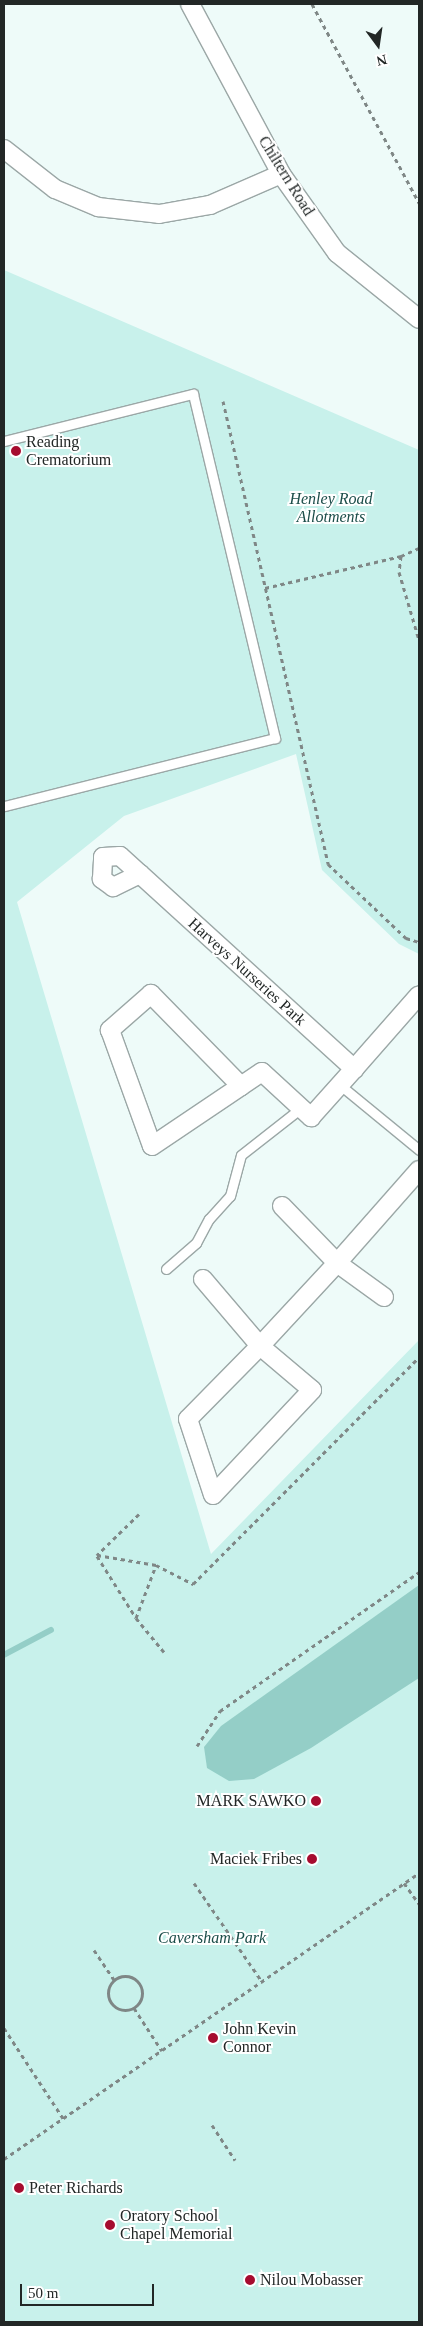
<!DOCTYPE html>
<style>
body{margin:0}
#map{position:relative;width:423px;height:2326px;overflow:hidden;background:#eefbf9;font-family:"Times New Roman",serif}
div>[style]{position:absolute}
.green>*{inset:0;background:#c8f1eb}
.water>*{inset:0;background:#94cec7}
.stream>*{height:5.5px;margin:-2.75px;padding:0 2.75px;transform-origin:2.75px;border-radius:2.75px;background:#94cec7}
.path>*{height:3px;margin-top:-1.5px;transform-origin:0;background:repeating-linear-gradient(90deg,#7f8786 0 4px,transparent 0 8px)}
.path>.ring{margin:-1.5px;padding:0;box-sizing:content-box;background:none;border:3px solid #7f8786;border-radius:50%}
.roads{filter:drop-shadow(1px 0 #9ba7a6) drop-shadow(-1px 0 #9ba7a6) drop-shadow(0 1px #9ba7a6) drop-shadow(0 -1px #9ba7a6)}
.lane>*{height:9px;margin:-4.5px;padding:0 4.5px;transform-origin:4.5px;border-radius:4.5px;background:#fff}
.street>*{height:18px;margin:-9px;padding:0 9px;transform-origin:9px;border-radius:9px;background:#fff}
.dots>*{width:14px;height:14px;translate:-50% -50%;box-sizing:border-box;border:2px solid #fff;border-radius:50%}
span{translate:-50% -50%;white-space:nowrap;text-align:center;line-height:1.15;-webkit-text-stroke:4px #fff;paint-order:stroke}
.street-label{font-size:16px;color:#222726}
.poi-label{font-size:16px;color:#222726}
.left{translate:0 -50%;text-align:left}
.right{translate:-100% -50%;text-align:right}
.park-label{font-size:16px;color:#1b4d49;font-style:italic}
.frame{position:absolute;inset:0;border:5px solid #222726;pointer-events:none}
.north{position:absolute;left:353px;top:20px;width:50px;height:50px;-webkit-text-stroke:4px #fff;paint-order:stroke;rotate:166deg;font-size:14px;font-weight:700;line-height:20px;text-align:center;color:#222726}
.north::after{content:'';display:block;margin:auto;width:18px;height:22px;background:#222726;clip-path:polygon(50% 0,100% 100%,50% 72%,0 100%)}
.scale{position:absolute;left:20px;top:2284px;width:134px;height:22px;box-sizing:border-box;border:2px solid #222726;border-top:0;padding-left:6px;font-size:15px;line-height:18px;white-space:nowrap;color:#222726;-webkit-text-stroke:4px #fff;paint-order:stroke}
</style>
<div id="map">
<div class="green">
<div style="clip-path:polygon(4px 270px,419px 450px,419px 954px,399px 944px,322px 870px,296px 754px,124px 816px,17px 902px,211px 1554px,419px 1340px,419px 2322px,4px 2322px)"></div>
</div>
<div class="water">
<div style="clip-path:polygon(419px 1585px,419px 1678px,311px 1748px,254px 1779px,229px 1781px,207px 1768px,204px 1747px,221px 1726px)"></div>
</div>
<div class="stream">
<div style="left:4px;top:1655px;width:53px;rotate:-28deg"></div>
</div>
<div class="path">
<div style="left:312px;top:4px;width:226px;rotate:61.7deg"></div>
<div style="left:223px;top:401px;width:475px;rotate:77.2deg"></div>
<div style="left:328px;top:864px;width:108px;rotate:43.5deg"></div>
<div style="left:406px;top:938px;width:14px;rotate:17deg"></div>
<div style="left:401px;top:556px;width:16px;rotate:97deg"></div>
<div style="left:399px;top:572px;width:71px;rotate:73.6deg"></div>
<div style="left:265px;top:588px;width:140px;rotate:-13.2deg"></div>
<div style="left:401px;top:556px;width:20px;rotate:-24deg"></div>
<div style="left:139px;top:1514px;width:59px;rotate:135.7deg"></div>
<div style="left:97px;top:1555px;width:60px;rotate:9.6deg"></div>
<div style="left:156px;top:1565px;width:42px;rotate:27.2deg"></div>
<div style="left:193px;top:1584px;width:320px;rotate:-45.1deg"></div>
<div style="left:97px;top:1556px;width:73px;rotate:57.8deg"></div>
<div style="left:136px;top:1618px;width:44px;rotate:50.5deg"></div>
<div style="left:136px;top:1618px;width:57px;rotate:-69.3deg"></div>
<div style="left:197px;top:1746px;width:42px;rotate:-56.7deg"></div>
<div style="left:220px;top:1711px;width:243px;rotate:-34.9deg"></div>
<div style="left:194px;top:1883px;width:121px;rotate:55.4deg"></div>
<div style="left:404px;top:1883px;width:26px;rotate:54deg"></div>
<div style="left:94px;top:1950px;width:36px;rotate:56deg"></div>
<div class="ring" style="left:108px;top:1976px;width:31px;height:31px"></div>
<div style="left:134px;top:2008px;width:51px;rotate:56.9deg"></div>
<div style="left:4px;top:2028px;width:108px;rotate:56.8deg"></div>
<div style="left:212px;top:2125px;width:42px;rotate:56.7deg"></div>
<div style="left:4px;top:2159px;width:504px;rotate:-34.57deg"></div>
</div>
<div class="roads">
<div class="lane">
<div style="left:4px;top:441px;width:195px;rotate:-14deg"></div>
<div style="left:193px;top:394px;width:354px;rotate:76.6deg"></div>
<div style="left:275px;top:738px;width:279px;rotate:165.9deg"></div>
<div style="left:340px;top:1085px;width:102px;rotate:39.4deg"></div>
<div style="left:166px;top:1269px;width:40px;rotate:-41deg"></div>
<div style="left:196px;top:1243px;width:27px;rotate:-62deg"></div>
<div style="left:209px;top:1219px;width:31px;rotate:-48deg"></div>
<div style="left:230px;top:1196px;width:42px;rotate:-75deg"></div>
<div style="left:241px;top:1155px;width:76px;rotate:-38.1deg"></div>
</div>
<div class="street">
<div style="left:190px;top:4px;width:193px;rotate:61.8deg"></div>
<div style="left:281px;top:174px;width:97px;rotate:54.7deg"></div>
<div style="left:337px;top:253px;width:105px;rotate:38.8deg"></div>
<div style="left:4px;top:149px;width:65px;rotate:38.1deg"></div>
<div style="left:55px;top:189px;width:47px;rotate:22.7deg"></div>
<div style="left:98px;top:207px;width:61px;rotate:6.5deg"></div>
<div style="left:159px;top:214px;width:52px;rotate:-10deg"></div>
<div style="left:210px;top:205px;width:77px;rotate:-23.6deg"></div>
<div style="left:140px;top:874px;width:30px;rotate:154deg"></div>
<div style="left:113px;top:887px;width:14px;rotate:-144deg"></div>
<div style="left:102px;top:879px;width:22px;rotate:-87deg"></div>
<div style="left:103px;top:857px;width:17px;rotate:-3deg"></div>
<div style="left:120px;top:856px;width:27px;rotate:42deg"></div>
<div style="left:140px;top:874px;width:290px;rotate:42.3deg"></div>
<div style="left:354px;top:1069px;width:98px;rotate:-48.7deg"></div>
<div style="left:241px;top:1086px;width:129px;rotate:-134.4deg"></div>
<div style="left:151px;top:994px;width:55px;rotate:138.7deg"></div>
<div style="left:110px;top:1030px;width:123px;rotate:70.1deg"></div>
<div style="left:152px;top:1146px;width:107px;rotate:-34deg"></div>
<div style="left:241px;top:1086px;width:25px;rotate:-34deg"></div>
<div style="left:262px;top:1072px;width:67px;rotate:42.6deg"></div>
<div style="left:311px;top:1117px;width:64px;rotate:-48.1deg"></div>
<div style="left:282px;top:1206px;width:79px;rotate:46deg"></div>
<div style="left:337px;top:1263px;width:58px;rotate:35.9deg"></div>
<div style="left:203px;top:1279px;width:88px;rotate:49.6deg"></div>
<div style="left:260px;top:1346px;width:68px;rotate:40.2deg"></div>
<div style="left:312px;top:1390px;width:144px;rotate:133.3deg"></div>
<div style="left:213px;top:1495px;width:80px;rotate:-108.2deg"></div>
<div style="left:188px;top:1419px;width:103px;rotate:-45.4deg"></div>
<div style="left:260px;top:1346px;width:113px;rotate:-47.1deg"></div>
<div style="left:337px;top:1263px;width:124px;rotate:-48.6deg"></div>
</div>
</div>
<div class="dots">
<div style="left:16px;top:451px;background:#a60c2f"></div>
<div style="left:316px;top:1801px;background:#a60c2f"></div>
<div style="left:312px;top:1859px;background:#a60c2f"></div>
<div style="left:213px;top:2038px;background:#a60c2f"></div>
<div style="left:19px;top:2188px;background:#a60c2f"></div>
<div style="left:110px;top:2225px;background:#a60c2f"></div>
<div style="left:250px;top:2280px;background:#a60c2f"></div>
</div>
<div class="street-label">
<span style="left:286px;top:176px;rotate:58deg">Chiltern Road</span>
<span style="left:247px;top:972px;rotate:42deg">Harveys Nurseries Park</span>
</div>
<div class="poi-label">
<span class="left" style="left:26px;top:451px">Reading<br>Crematorium</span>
<span class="right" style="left:306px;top:1801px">MARK SAWKO</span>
<span class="right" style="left:302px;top:1859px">Maciek Fribes</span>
<span class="left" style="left:223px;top:2038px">John Kevin<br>Connor</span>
<span class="left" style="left:29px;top:2188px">Peter Richards</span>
<span class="left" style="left:120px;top:2225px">Oratory School<br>Chapel Memorial</span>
<span class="left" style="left:260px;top:2280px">Nilou Mobasser</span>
</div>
<div class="park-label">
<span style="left:331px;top:508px">Henley Road<br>Allotments</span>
<span style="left:212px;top:1938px">Caversham Park</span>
</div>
<div class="frame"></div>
<div class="north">N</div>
<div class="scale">50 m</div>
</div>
